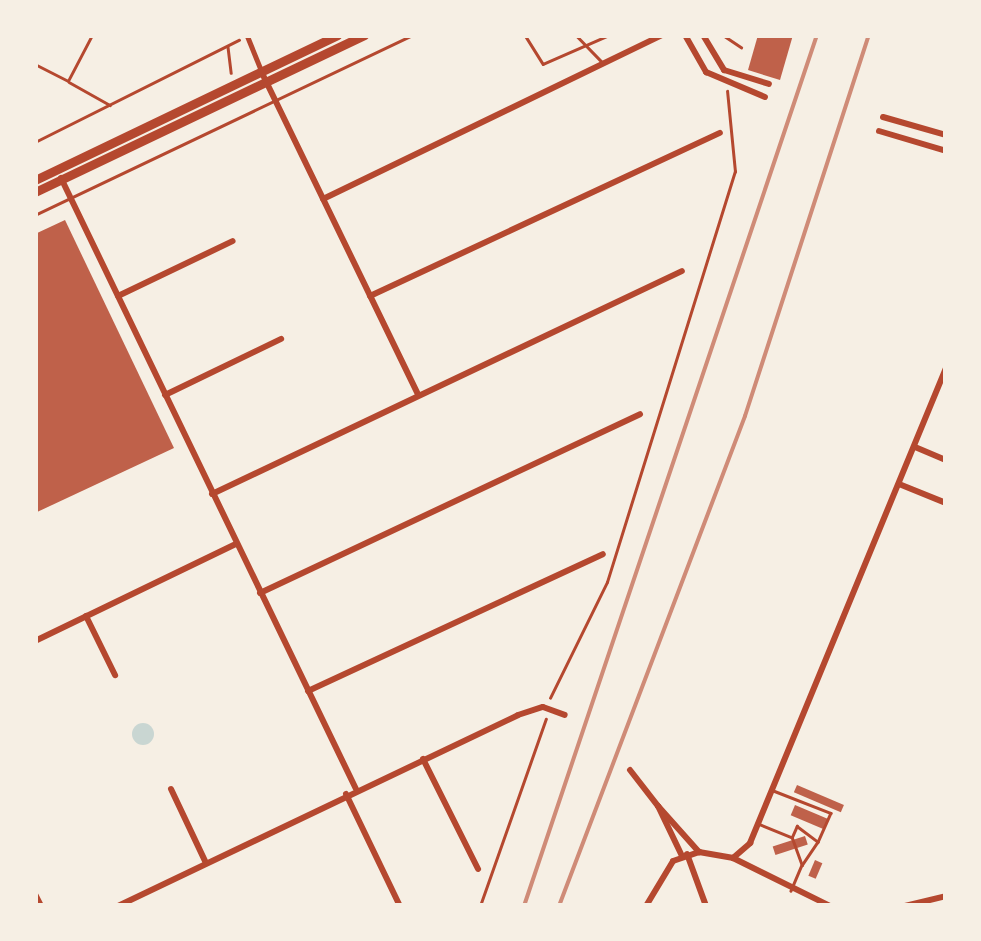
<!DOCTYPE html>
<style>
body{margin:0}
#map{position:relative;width:981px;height:941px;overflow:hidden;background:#f6efe4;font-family:Figtree,sans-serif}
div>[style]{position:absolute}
.water>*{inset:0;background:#c9d6d2}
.round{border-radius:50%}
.building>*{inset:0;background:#bf614a;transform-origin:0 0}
.path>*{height:2.5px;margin:-1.25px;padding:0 1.25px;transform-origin:1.25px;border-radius:1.25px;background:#b5482f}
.service>*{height:2.5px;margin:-1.25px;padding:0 1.25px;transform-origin:1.25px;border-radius:1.25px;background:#b5482f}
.pedestrian>*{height:5px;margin:-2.5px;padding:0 2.5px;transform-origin:2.5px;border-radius:2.5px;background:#b5482f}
.minor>*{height:6px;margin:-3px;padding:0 3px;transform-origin:3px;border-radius:3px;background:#b5482f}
.secondary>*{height:9px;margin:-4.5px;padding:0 4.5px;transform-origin:4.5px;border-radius:4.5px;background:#b5482f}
.rail>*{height:4px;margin:-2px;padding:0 2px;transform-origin:2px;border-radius:2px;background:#cf8b77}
span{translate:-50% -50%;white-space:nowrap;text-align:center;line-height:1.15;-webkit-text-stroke:10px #f6efe4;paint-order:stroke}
.frame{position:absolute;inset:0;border:38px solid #f6efe4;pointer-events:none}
</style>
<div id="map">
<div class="water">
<div class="round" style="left:132px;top:723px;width:22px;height:22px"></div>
</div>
<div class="building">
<div style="clip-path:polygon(758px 35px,793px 35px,780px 80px,748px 70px)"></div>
<div style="clip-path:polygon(65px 220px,174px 448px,35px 513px,35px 234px)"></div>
<div style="left:797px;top:785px;width:51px;height:8px;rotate:23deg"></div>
<div style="left:795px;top:805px;width:36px;height:11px;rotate:23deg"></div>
<div style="left:805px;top:836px;width:9px;height:34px;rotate:72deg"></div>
<div style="left:815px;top:860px;width:8px;height:17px;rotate:23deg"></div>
</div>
<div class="path">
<div style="left:228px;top:47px;width:26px;rotate:83deg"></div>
<div style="left:35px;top:64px;width:37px;rotate:27deg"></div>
<div style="left:68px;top:81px;width:52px;rotate:-62.4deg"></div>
<div style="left:69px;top:82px;width:47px;rotate:29.3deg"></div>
<div style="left:35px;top:142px;width:228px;rotate:-26.6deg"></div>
<div style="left:550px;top:698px;width:129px;rotate:-63.8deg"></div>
<div style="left:607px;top:582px;width:430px;rotate:-72.7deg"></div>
<div style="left:735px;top:172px;width:81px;rotate:-95.6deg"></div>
<div style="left:480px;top:906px;width:198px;rotate:-70.6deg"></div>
</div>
<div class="service">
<div style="left:525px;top:35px;width:34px;rotate:58deg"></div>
<div style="left:543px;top:64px;width:72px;rotate:-23.7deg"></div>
<div style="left:535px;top:35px;width:21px"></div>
<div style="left:576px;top:35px;width:37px;rotate:46deg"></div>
<div style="left:723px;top:35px;width:22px;rotate:34deg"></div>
<div style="left:35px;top:215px;width:418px;rotate:-25.5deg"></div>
<div style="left:772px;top:790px;width:63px;rotate:21.3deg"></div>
<div style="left:831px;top:813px;width:32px;rotate:114deg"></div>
<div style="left:759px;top:824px;width:35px;rotate:22deg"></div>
<div style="left:792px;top:837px;width:30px;rotate:70deg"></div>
<div style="left:802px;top:865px;width:28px;rotate:113deg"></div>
<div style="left:792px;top:837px;width:12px;rotate:-66deg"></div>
<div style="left:797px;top:826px;width:26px;rotate:37deg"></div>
<div style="left:818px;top:842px;width:27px;rotate:124deg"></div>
</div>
<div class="pedestrian">
<div style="left:247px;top:36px;width:37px;rotate:68deg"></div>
</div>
<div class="minor">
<div style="left:685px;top:35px;width:43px;rotate:60.4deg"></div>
<div style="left:706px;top:72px;width:64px;rotate:23deg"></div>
<div style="left:703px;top:35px;width:41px;rotate:59deg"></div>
<div style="left:724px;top:70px;width:47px;rotate:17.3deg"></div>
<div style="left:261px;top:71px;width:360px;rotate:64.1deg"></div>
<div style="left:883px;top:117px;width:66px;rotate:15.9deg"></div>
<div style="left:879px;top:131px;width:70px;rotate:16.6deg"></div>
<div style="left:61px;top:178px;width:678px;rotate:64.23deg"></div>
<div style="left:323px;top:199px;width:377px;rotate:-25.8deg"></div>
<div style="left:118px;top:296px;width:127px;rotate:-25.6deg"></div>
<div style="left:370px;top:296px;width:386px;rotate:-25deg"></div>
<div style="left:165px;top:395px;width:129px;rotate:-25.8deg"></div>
<div style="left:915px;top:447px;width:34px;rotate:23deg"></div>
<div style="left:899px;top:484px;width:51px;rotate:22deg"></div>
<div style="left:212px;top:494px;width:520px;rotate:-25.38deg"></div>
<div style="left:260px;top:593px;width:420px;rotate:-25.2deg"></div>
<div style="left:86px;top:616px;width:66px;rotate:63.8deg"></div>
<div style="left:35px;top:641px;width:223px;rotate:-25.8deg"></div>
<div style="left:308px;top:691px;width:325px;rotate:-24.9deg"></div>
<div style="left:423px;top:759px;width:123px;rotate:63.4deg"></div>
<div style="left:630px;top:770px;width:46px;rotate:52.1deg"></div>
<div style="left:171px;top:789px;width:82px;rotate:64.7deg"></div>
<div style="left:346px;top:794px;width:124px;rotate:64.3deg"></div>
<div style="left:687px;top:854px;width:55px;rotate:69.9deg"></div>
<div style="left:682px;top:856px;width:55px;rotate:-115.6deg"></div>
<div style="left:658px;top:806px;width:62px;rotate:48.3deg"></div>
<div style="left:733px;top:858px;width:23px;rotate:-41deg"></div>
<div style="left:750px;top:843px;width:514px;rotate:-67.58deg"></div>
<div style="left:733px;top:858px;width:108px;rotate:26.3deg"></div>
<div style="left:35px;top:894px;width:13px;rotate:63deg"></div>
<div style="left:118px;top:906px;width:443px;rotate:-25.5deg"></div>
<div style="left:518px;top:715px;width:26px;rotate:-18deg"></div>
<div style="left:543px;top:707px;width:23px;rotate:20deg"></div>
<div style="left:646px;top:906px;width:52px;rotate:-59deg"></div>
<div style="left:673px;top:861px;width:28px;rotate:-19deg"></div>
<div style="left:699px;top:852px;width:35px;rotate:10deg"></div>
<div style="left:905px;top:906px;width:42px;rotate:-13.7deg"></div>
</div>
<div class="secondary">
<div style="left:35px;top:180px;width:335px;rotate:-25.6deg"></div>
<div style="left:35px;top:192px;width:365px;rotate:-25.5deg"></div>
</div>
<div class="rail">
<div style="left:524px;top:906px;width:919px;rotate:-71.41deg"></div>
<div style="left:559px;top:906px;width:524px;rotate:-69.21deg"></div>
<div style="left:745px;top:416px;width:401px;rotate:-72deg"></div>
</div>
<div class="frame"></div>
</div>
